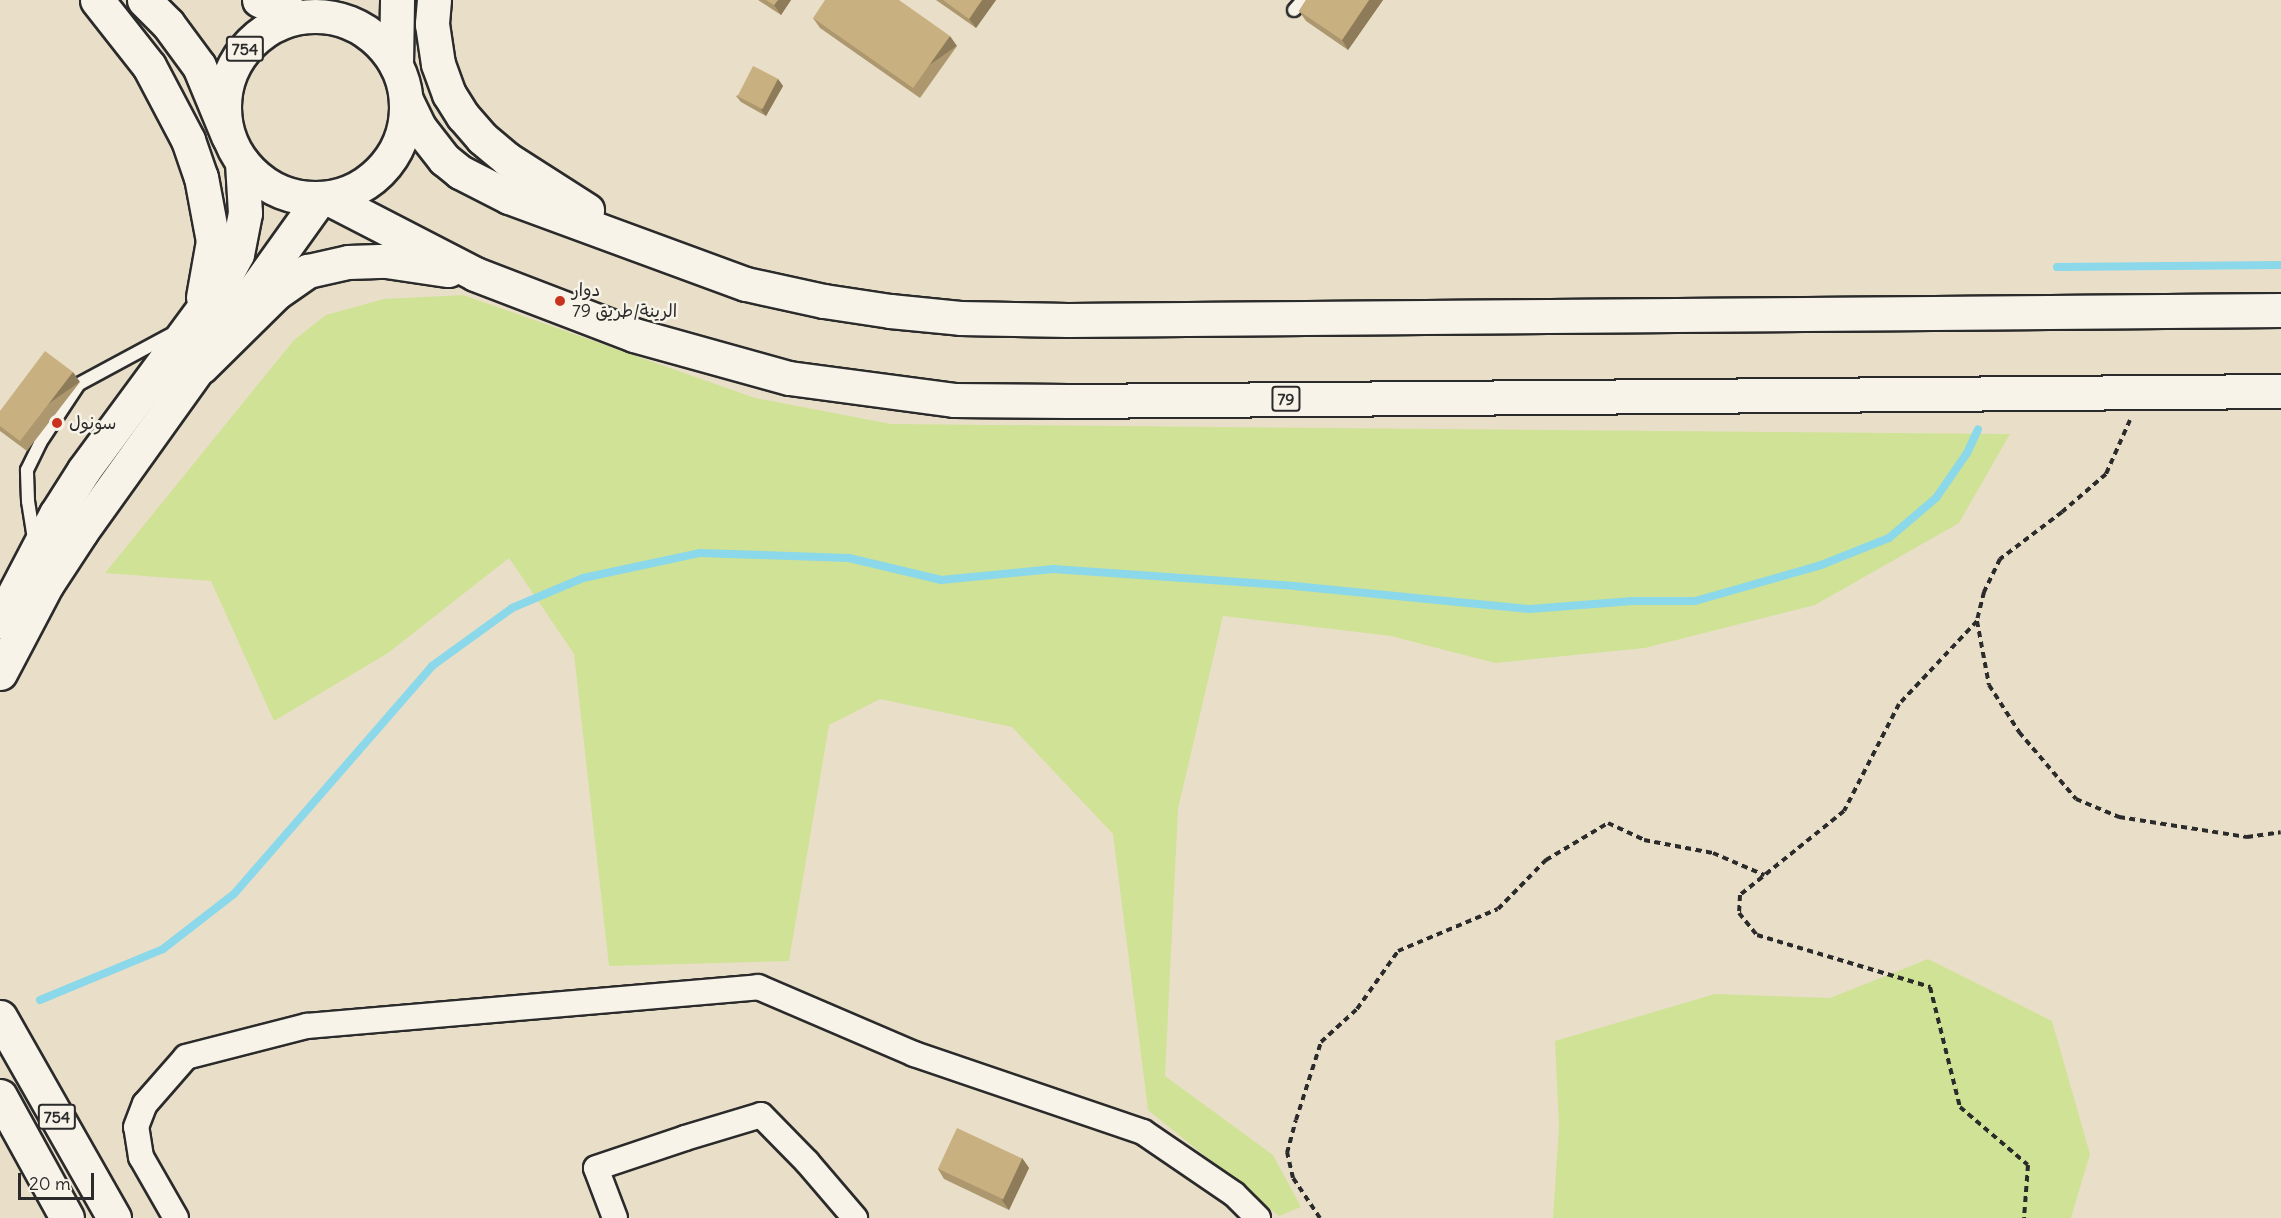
<!DOCTYPE html>
<meta charset="utf-8">
<style>
body{margin:0}
#map{position:relative;width:2281px;height:1218px;overflow:hidden;background:#e9dfc9;font-family:Delius,"Playpen Sans Arabic",sans-serif}
div>[style]{position:absolute}
.green>*{inset:0;background:#d0e296}
.stream>*{height:8px;margin:-4px;padding:0 4px;transform-origin:4px;border-radius:4px;background:#8ad8e9}
.path>*{height:4px;margin-top:-2px;transform-origin:0;background:repeating-linear-gradient(90deg,#2b2b2b 0 6px,transparent 0 10.5px)}
.roads{filter:drop-shadow(2px 0 #2b2b2b) drop-shadow(-2px 0 #2b2b2b) drop-shadow(0 2px #2b2b2b) drop-shadow(0 -2px #2b2b2b)}
.lane>*{height:12px;margin:-6px;padding:0 6px;transform-origin:6px;border-radius:6px;background:#f7f3e8}
.street>*{height:24px;margin:-12px;padding:0 12px;transform-origin:12px;border-radius:12px;background:#f7f3e8}
.secondary>*{height:33px;margin:-16.5px;padding:0 16.5px;transform-origin:16.5px;border-radius:16.5px;background:#f7f3e8}
.primary>*{height:33px;margin:-16.5px;padding:0 16.5px;transform-origin:16.5px;border-radius:16.5px;background:#f7f3e8}
.primary>.ring{margin:-16.5px;padding:0;box-sizing:content-box;background:none;border:33px solid #f7f3e8;border-radius:50%}
.highway>*{height:33px;margin:-16.5px;padding:0 16.5px;transform-origin:16.5px;border-radius:16.5px;background:#f7f3e8}
.wall>*{inset:0;background:#ad976e}
.shaded-wall>*{inset:0;background:#8d7b5a;transform-origin:0 0}
.building>*{inset:0;background:#c9b080;transform-origin:0 0}
.dots>*{width:16px;height:16px;translate:-50% -50%;box-sizing:border-box;border:3px solid #f7f3e8;border-radius:50%}
span{translate:-50% -50%;white-space:nowrap;text-align:center;line-height:1.15;-webkit-text-stroke:5px #f7f3e8;paint-order:stroke}
.shield-label span{padding:2px 4px;background:#f7f3e8;border:2px solid;border-radius:4px;-webkit-text-stroke-width:0}
.shield-label{font-size:16px;color:#2b2b2b;font-weight:700}
.poi-label{font-size:18px;color:#2b2b2b}
.left{translate:0 -50%;text-align:left}
.scale{position:absolute;left:18px;top:1173px;width:76px;height:27px;box-sizing:border-box;border:3px solid #2b2b2b;border-top:0;padding-left:8px;font-size:18px;line-height:21px;white-space:nowrap;color:#2b2b2b;-webkit-text-stroke:4px #f7f3e8;paint-order:stroke}
</style>
<div id="map">
<div class="green">
<div style="clip-path:polygon(463px 295px,755px 398px,891px 424px,2010px 434px,1959px 523px,1815px 605px,1645px 648px,1495px 663px,1391px 636px,1223px 616px,1178px 809px,1165px 1076px,1273px 1155px,1301px 1207px,1279px 1216px,1148px 1110px,1113px 834px,1012px 727px,880px 699px,829px 725px,789px 961px,609px 966px,574px 654px,509px 558px,388px 653px,274px 721px,211px 581px,105px 573px,294px 340px,326px 315px,384px 299px)"></div>
<div style="clip-path:polygon(1928px 959px,2052px 1021px,2090px 1154px,2071px 1218px,1553px 1218px,1559px 1127px,1555px 1041px,1715px 994px,1830px 998px)"></div>
</div>
<div class="stream">
<div style="left:2057px;top:267px;width:224px;rotate:-0.5deg"></div>
<div style="left:40px;top:1000px;width:133px;rotate:-22.5deg"></div>
<div style="left:163px;top:949px;width:90px;rotate:-37.8deg"></div>
<div style="left:234px;top:894px;width:302px;rotate:-49deg"></div>
<div style="left:432px;top:666px;width:99px;rotate:-35.9deg"></div>
<div style="left:512px;top:608px;width:77px;rotate:-22.9deg"></div>
<div style="left:583px;top:578px;width:120px;rotate:-12.1deg"></div>
<div style="left:700px;top:553px;width:149px;rotate:1.9deg"></div>
<div style="left:849px;top:558px;width:95px;rotate:13.4deg"></div>
<div style="left:941px;top:580px;width:113px;rotate:-5.6deg"></div>
<div style="left:1053px;top:569px;width:242px;rotate:4deg"></div>
<div style="left:1294px;top:586px;width:237px;rotate:5.6deg"></div>
<div style="left:1530px;top:609px;width:103px;rotate:-4.4deg"></div>
<div style="left:1633px;top:601px;width:62px"></div>
<div style="left:1695px;top:601px;width:131px;rotate:-15.9deg"></div>
<div style="left:1821px;top:565px;width:73px;rotate:-21.7deg"></div>
<div style="left:1889px;top:538px;width:62px;rotate:-40.4deg"></div>
<div style="left:1936px;top:498px;width:55px;rotate:-55.4deg"></div>
<div style="left:1967px;top:453px;width:26px;rotate:-65deg"></div>
</div>
<div class="path">
<div style="left:2130px;top:420px;width:59px;rotate:114deg"></div>
<div style="left:2106px;top:474px;width:58px;rotate:139.2deg"></div>
<div style="left:2062px;top:512px;width:78px;rotate:142.8deg"></div>
<div style="left:2000px;top:559px;width:37px;rotate:116deg"></div>
<div style="left:1984px;top:592px;width:30px;rotate:104deg"></div>
<div style="left:1977px;top:621px;width:65px;rotate:79.4deg"></div>
<div style="left:1989px;top:685px;width:56px;rotate:57.4deg"></div>
<div style="left:2019px;top:732px;width:88px;rotate:49.6deg"></div>
<div style="left:2076px;top:799px;width:47px;rotate:22.7deg"></div>
<div style="left:2119px;top:817px;width:130px;rotate:8.9deg"></div>
<div style="left:2247px;top:837px;width:34px;rotate:-8deg"></div>
<div style="left:1977px;top:621px;width:114px;rotate:133.2deg"></div>
<div style="left:1899px;top:704px;width:120px;rotate:117.2deg"></div>
<div style="left:1844px;top:811px;width:134px;rotate:141.1deg"></div>
<div style="left:1740px;top:895px;width:18px;rotate:93deg"></div>
<div style="left:1739px;top:913px;width:28px;rotate:51deg"></div>
<div style="left:1757px;top:935px;width:181px;rotate:16.7deg"></div>
<div style="left:1930px;top:987px;width:124px;rotate:76deg"></div>
<div style="left:1960px;top:1107px;width:89px;rotate:40.5deg"></div>
<div style="left:2028px;top:1165px;width:53px;rotate:94.3deg"></div>
<div style="left:1320px;top:1218px;width:48px;rotate:-124deg"></div>
<div style="left:1293px;top:1178px;width:26px;rotate:-103deg"></div>
<div style="left:1287px;top:1153px;width:34px;rotate:-75deg"></div>
<div style="left:1296px;top:1120px;width:82px;rotate:-72.2deg"></div>
<div style="left:1321px;top:1042px;width:49px;rotate:-42.5deg"></div>
<div style="left:1357px;top:1009px;width:71px;rotate:-54.7deg"></div>
<div style="left:1398px;top:951px;width:108px;rotate:-22.8deg"></div>
<div style="left:1498px;top:909px;width:69px;rotate:-45.6deg"></div>
<div style="left:1546px;top:860px;width:72px;rotate:-30.8deg"></div>
<div style="left:1608px;top:823px;width:40px;rotate:25deg"></div>
<div style="left:1644px;top:840px;width:70px;rotate:10.7deg"></div>
<div style="left:1713px;top:853px;width:56px;rotate:23.3deg"></div>
</div>
<div class="roads">
<div class="lane">
<div style="left:1294px;top:10px;width:13px;rotate:-48deg"></div>
<div style="left:34px;top:539px;width:38px;rotate:-99deg"></div>
<div style="left:28px;top:501px;width:31px;rotate:-92deg"></div>
<div style="left:27px;top:470px;width:30px;rotate:-64deg"></div>
<div style="left:40px;top:443px;width:71px;rotate:-56.5deg"></div>
<div style="left:79px;top:384px;width:103px;rotate:-28.3deg"></div>
</div>
<div class="street">
<div style="left:176px;top:1218px;width:70px;rotate:-119.8deg"></div>
<div style="left:141px;top:1157px;width:30px;rotate:-99deg"></div>
<div style="left:136px;top:1127px;width:25px;rotate:-69deg"></div>
<div style="left:145px;top:1104px;width:62px;rotate:-48.9deg"></div>
<div style="left:186px;top:1057px;width:125px;rotate:-14.4deg"></div>
<div style="left:307px;top:1026px;width:453px;rotate:-4.9deg"></div>
<div style="left:758px;top:987px;width:170px;rotate:23.2deg"></div>
<div style="left:914px;top:1054px;width:242px;rotate:18.8deg"></div>
<div style="left:1143px;top:1132px;width:110px;rotate:34.3deg"></div>
<div style="left:1234px;top:1194px;width:34px;rotate:45deg"></div>
<div style="left:615px;top:1218px;width:53px;rotate:-110.8deg"></div>
<div style="left:596px;top:1168px;width:94px;rotate:-18.6deg"></div>
<div style="left:685px;top:1138px;width:79px;rotate:-16.8deg"></div>
<div style="left:761px;top:1115px;width:66px;rotate:45.6deg"></div>
<div style="left:807px;top:1162px;width:74px;rotate:49.4deg"></div>
</div>
<div class="secondary">
<div style="left:144px;top:0;width:34px;rotate:45deg"></div>
<div style="left:168px;top:24px;width:52px;rotate:53.6deg"></div>
<div style="left:199px;top:66px;width:76px;rotate:67.5deg"></div>
<div style="left:259px;top:0;width:43px;rotate:23deg"></div>
</div>
<div class="primary">
<div style="left:97px;top:0;width:84px;rotate:51.8deg"></div>
<div style="left:149px;top:66px;width:84px;rotate:62.2deg"></div>
<div style="left:188px;top:140px;width:39px;rotate:71deg"></div>
<div style="left:201px;top:177px;width:65px;rotate:79.4deg"></div>
<div style="left:213px;top:241px;width:57px;rotate:100.1deg"></div>
<div class="ring" style="left:224px;top:16px;width:149px;height:149px"></div>
<div style="left:396px;top:65px;width:65px;rotate:-89.1deg"></div>
<div style="left:0;top:621px;width:121px;rotate:-62.4deg"></div>
<div style="left:56px;top:514px;width:52px;rotate:-57.5deg"></div>
<div style="left:84px;top:470px;width:231px;rotate:-53.6deg"></div>
<div style="left:221px;top:284px;width:34px;rotate:-62deg"></div>
<div style="left:237px;top:254px;width:42px;rotate:-79deg"></div>
<div style="left:245px;top:213px;width:51px;rotate:-93.4deg"></div>
<div style="left:0;top:673px;width:101px;rotate:-62.2deg"></div>
<div style="left:47px;top:584px;width:62px;rotate:-56.8deg"></div>
<div style="left:81px;top:532px;width:409px;rotate:-54.4deg"></div>
<div style="left:0;top:1017px;width:231px;rotate:60.4deg"></div>
<div style="left:0;top:1096px;width:139px;rotate:61.2deg"></div>
</div>
<div class="highway">
<div style="left:434px;top:0;width:24px;rotate:95deg"></div>
<div style="left:432px;top:24px;width:40px;rotate:81.5deg"></div>
<div style="left:438px;top:64px;width:32px;rotate:70deg"></div>
<div style="left:449px;top:94px;width:26px;rotate:58deg"></div>
<div style="left:463px;top:116px;width:29px;rotate:49deg"></div>
<div style="left:482px;top:138px;width:33px;rotate:40deg"></div>
<div style="left:507px;top:159px;width:95px;rotate:32.5deg"></div>
<div style="left:406px;top:100px;width:30px;rotate:64deg"></div>
<div style="left:419px;top:127px;width:41px;rotate:52deg"></div>
<div style="left:444px;top:159px;width:21px;rotate:39deg"></div>
<div style="left:460px;top:172px;width:55px;rotate:27deg"></div>
<div style="left:509px;top:197px;width:252px;rotate:20.2deg"></div>
<div style="left:746px;top:284px;width:80px;rotate:12.3deg"></div>
<div style="left:824px;top:301px;width:67px;rotate:8.6deg"></div>
<div style="left:890px;top:311px;width:70px;rotate:5.7deg"></div>
<div style="left:960px;top:318px;width:108px;rotate:1.1deg"></div>
<div style="left:1068px;top:320px;width:1213px;rotate:-0.47deg"></div>
<div style="left:328px;top:198px;width:165px;rotate:27.3deg"></div>
<div style="left:475px;top:274px;width:170px;rotate:21deg"></div>
<div style="left:634px;top:335px;width:161px;rotate:15.5deg"></div>
<div style="left:789px;top:378px;width:166px;rotate:7.6deg"></div>
<div style="left:954px;top:400px;width:114px;rotate:0.5deg"></div>
<div style="left:1068px;top:401px;width:1213px;rotate:-0.47deg"></div>
<div style="left:201px;top:367px;width:105px;rotate:-44.6deg"></div>
<div style="left:276px;top:293px;width:39px;rotate:-35deg"></div>
<div style="left:308px;top:271px;width:41px;rotate:-12.7deg"></div>
<div style="left:348px;top:262px;width:38px;rotate:-2deg"></div>
<div style="left:386px;top:261px;width:63px;rotate:8.3deg"></div>
</div>
</div>
<div class="wall">
<div style="clip-path:polygon(758px 0,791px 0,781px 15px)"></div>
<div style="clip-path:polygon(936px 0,996px 0,976px 28px)"></div>
<div style="clip-path:polygon(1306px 0,1383px 0,1348px 50px,1306px 21px,1299px 11px)"></div>
<div style="clip-path:polygon(813px 18px,957px 46px,920px 98px,820px 28px)"></div>
<div style="clip-path:polygon(778px 79px,783px 86px,766px 116px,741px 102px,736px 96px)"></div>
<div style="clip-path:polygon(80px 382px,27px 451px,0 431px,0 411px)"></div>
<div style="clip-path:polygon(1022px 1158px,1029px 1168px,1009px 1210px,944px 1179px,938px 1169px)"></div>
</div>
<div class="shaded-wall">
<div style="clip-path:polygon(778px 0,791px 0,781px 15px,774px 5px)"></div>
<div style="clip-path:polygon(982px 0,996px 0,976px 28px,969px 19px)"></div>
<div style="clip-path:polygon(1369px 0,1383px 0,1348px 50px,1342px 40px)"></div>
<div style="left:950px;top:36px;width:12px;height:64px;rotate:55deg"></div>
<div style="clip-path:polygon(778px 79px,783px 86px,766px 116px,761px 110px)"></div>
<div style="left:73px;top:372px;width:12px;height:87px;rotate:55deg"></div>
<div style="clip-path:polygon(1022px 1158px,1029px 1168px,1009px 1210px,1002px 1200px)"></div>
</div>
<div class="building">
<div style="clip-path:polygon(766px 0,778px 0,774px 5px)"></div>
<div style="clip-path:polygon(825px 0,899px 0,950px 36px,913px 88px,813px 18px)"></div>
<div style="clip-path:polygon(943px 0,982px 0,969px 19px)"></div>
<div style="clip-path:polygon(1306px 0,1369px 0,1342px 40px,1299px 11px)"></div>
<div style="left:753px;top:66px;width:28px;height:34px;rotate:27deg"></div>
<div style="clip-path:polygon(45px 351px,73px 372px,20px 441px,0 426px,0 411px)"></div>
<div style="left:957px;top:1128px;width:72px;height:45px;rotate:25deg"></div>
</div>
<div class="dots">
<div style="left:560px;top:301px;background:#c8321e"></div>
<div style="left:57px;top:423px;background:#c8321e"></div>
</div>
<div class="shield-label">
<span style="left:245px;top:49px">754</span>
<span style="left:1286px;top:399px">79</span>
<span style="left:57px;top:1117px">754</span>
</div>
<div class="poi-label">
<span class="left" style="left:572px;top:301px">دوار<br>الرينة/طريق 79</span>
<span class="left" style="left:69px;top:423px">سونول</span>
</div>
<div class="scale">20 m</div>
</div>
